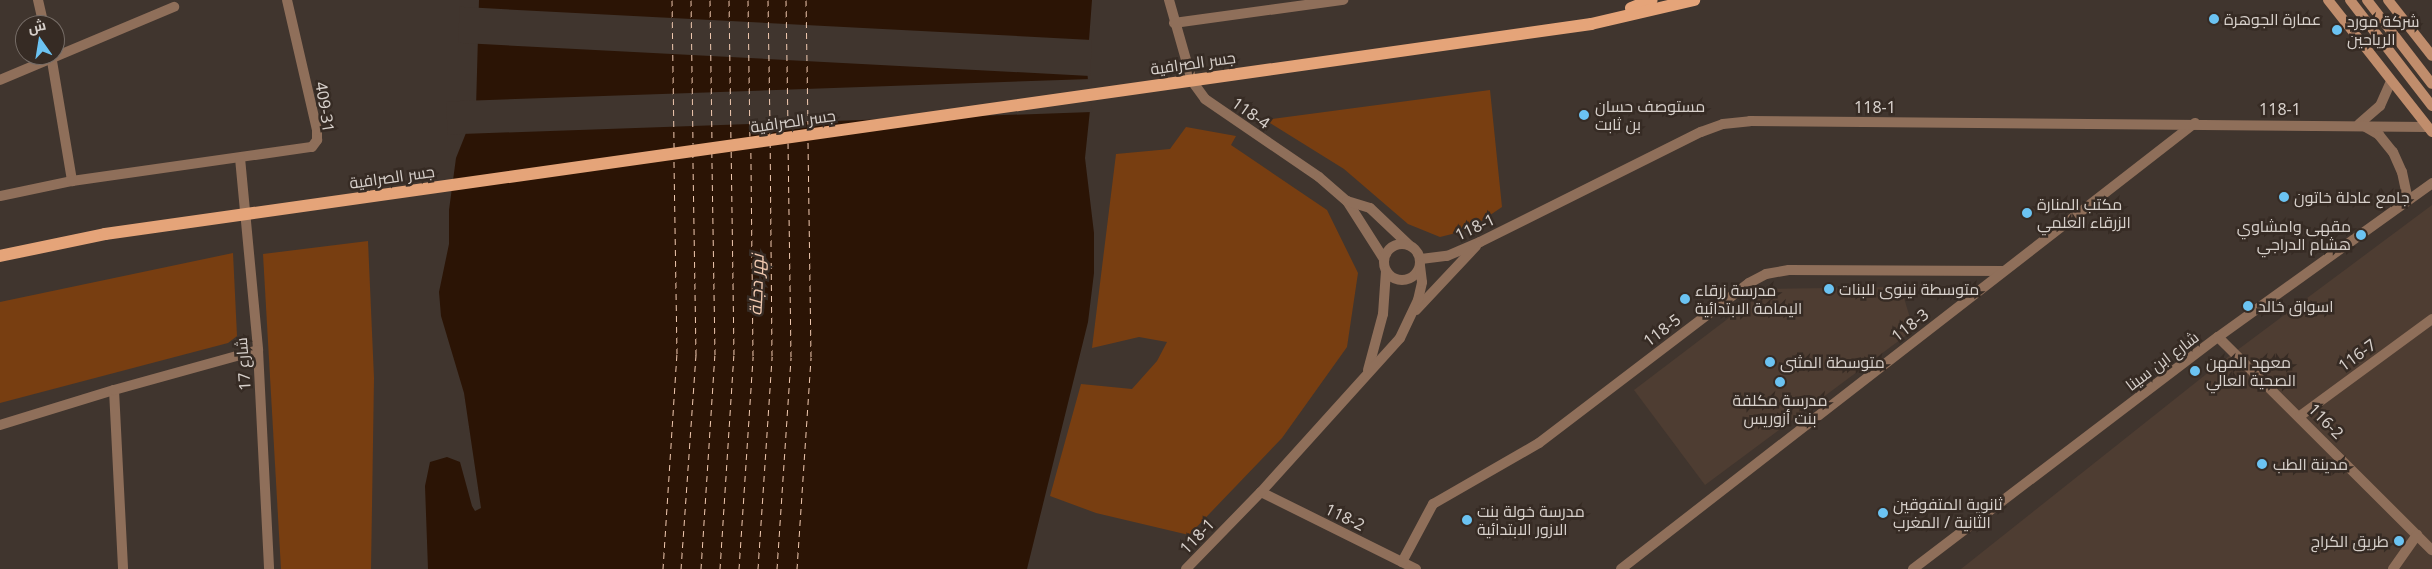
<!DOCTYPE html>
<meta charset="utf-8">
<style>
body{margin:0}
#map{position:relative;width:2432px;height:569px;overflow:hidden;background:#40352e;font-family:"Noto Sans",Cairo,sans-serif}
div>[style]{position:absolute}
.built>*{inset:0;background:#4e3d32}
.green>*{inset:0;background:#783e11}
.water>*{inset:0;background:#2b1405}
.pier>*{inset:0;background:#40352e;transform-origin:0 0}
.ferry>*{height:1px;margin-top:-0.5px;transform-origin:0;background:repeating-linear-gradient(90deg,#f1c9b0 0 6px,transparent 0 11px)}
.minor>*{height:10px;margin:-5px;padding:0 5px;transform-origin:5px;border-radius:5px;background:#8f6f5a}
.tertiary>*{height:10px;margin:-5px;padding:0 5px;transform-origin:5px;border-radius:5px;background:#8f6f5a}
.tertiary>.ring{margin:-5px;padding:0;box-sizing:content-box;background:none;border:10px solid #8f6f5a;border-radius:50%}
.secondary>*{height:10px;margin:-5px;padding:0 5px;transform-origin:5px;border-radius:5px;background:#c08d6c}
.primary>*{height:12px;margin:-6px;padding:0 6px;transform-origin:6px;border-radius:6px;background:#e5a479}
.primary-bridge>*{height:12px;margin:-6px;padding:0 6px;transform-origin:6px;border-radius:6px;background:#e5a479}
.dots>*{width:14px;height:14px;translate:-50% -50%;box-sizing:border-box;border:2px solid #362b24;border-radius:50%}
span{translate:-50% -50%;white-space:nowrap;text-align:center;line-height:1.15;-webkit-text-stroke:5px #362b24;paint-order:stroke}
.poi-label{font-size:16px;color:#d7d0cb}
.left{translate:0 -50%;text-align:left}
.right{translate:-100% -50%;text-align:right}
.street-label{font-size:16px;color:#d7d0cb}
.water-label{font-size:18px;color:#f1c9b0;font-style:italic}
.north{position:absolute;left:15px;top:15px;width:50px;height:50px;box-sizing:border-box;background:#362b24;border:1px solid #766d67;border-radius:50%;rotate:347deg;font-size:14px;font-weight:700;line-height:20px;text-align:center;color:#d7d0cb}
.north::after{content:'';display:block;margin:auto;width:18px;height:22px;background:#6bc3f2;clip-path:polygon(50% 0,100% 100%,50% 72%,0 100%)}
</style>
<div id="map">
<div class="built">
<div style="clip-path:polygon(2432px 205px,2432px 569px,1961px 569px,2224px 360px)"></div>
<div style="clip-path:polygon(1893px 287px,1904px 298px,1910px 318px,1908px 334px,1705px 485px,1634px 390px,1767px 289px)"></div>
</div>
<div class="green">
<div style="clip-path:polygon(1490px 90px,1502px 207px,1468px 230px,1440px 237px,1408px 224px,1344px 169px,1265px 120px)"></div>
<div style="clip-path:polygon(1186px 127px,1236px 136px,1231px 145px,1327px 210px,1358px 273px,1347px 347px,1282px 438px,1189px 535px,1096px 513px,1050px 496px,1081px 384px,1132px 389px,1157px 361px,1167px 342px,1139px 337px,1092px 348px,1116px 154px,1170px 149px)"></div>
<div style="clip-path:polygon(368px 241px,374px 378px,371px 569px,281px 569px,263px 254px)"></div>
<div style="clip-path:polygon(233px 253px,237px 336px,228px 343px,0 403px,0 302px)"></div>
</div>
<div class="water">
<div style="clip-path:polygon(479px 0,1092px 0,1087px 67px,1090px 110px,1085px 158px,1094px 233px,1094px 273px,1088px 322px,1027px 569px,428px 569px,425px 486px,430px 462px,447px 457px,460px 462px,472px 506px,475px 511px,481px 508px,464px 393px,441px 316px,439px 292px,449px 244px,449px 210px,456px 158px,476px 108px)"></div>
</div>
<div class="pier">
<div style="left:1092px;top:40px;width:36px;height:633px;rotate:93deg"></div>
<div style="left:1091px;top:79px;width:33px;height:645px;rotate:88deg"></div>
</div>
<div class="ferry">
<div style="left:672px;top:0;width:149px;rotate:89.2deg"></div>
<div style="left:691px;top:0;width:144px;rotate:89.2deg"></div>
<div style="left:710px;top:0;width:142px;rotate:89.2deg"></div>
<div style="left:729px;top:0;width:139px;rotate:89.2deg"></div>
<div style="left:748px;top:0;width:136px;rotate:89.2deg"></div>
<div style="left:768px;top:0;width:134px;rotate:89.1deg"></div>
<div style="left:786px;top:0;width:131px;rotate:89.1deg"></div>
<div style="left:806px;top:0;width:129px;rotate:89.1deg"></div>
<div style="left:663px;top:569px;width:215px;rotate:-86.3deg"></div>
<div style="left:677px;top:354px;width:194px;rotate:-90.9deg"></div>
<div style="left:681px;top:569px;width:215px;rotate:-86deg"></div>
<div style="left:696px;top:355px;width:199px;rotate:-90.9deg"></div>
<div style="left:701px;top:569px;width:214px;rotate:-86.3deg"></div>
<div style="left:715px;top:355px;width:202px;rotate:-90.9deg"></div>
<div style="left:720px;top:569px;width:214px;rotate:-86.3deg"></div>
<div style="left:734px;top:355px;width:205px;rotate:-90.8deg"></div>
<div style="left:739px;top:569px;width:213px;rotate:-86.2deg"></div>
<div style="left:753px;top:356px;width:208px;rotate:-90.6deg"></div>
<div style="left:758px;top:569px;width:213px;rotate:-86.2deg"></div>
<div style="left:772px;top:356px;width:211px;rotate:-90.5deg"></div>
<div style="left:777px;top:569px;width:212px;rotate:-86.2deg"></div>
<div style="left:791px;top:357px;width:214px;rotate:-90.8deg"></div>
<div style="left:797px;top:569px;width:212px;rotate:-86.2deg"></div>
<div style="left:811px;top:357px;width:217px;rotate:-90.8deg"></div>
</div>
<div class="minor">
<div style="left:38px;top:0;width:26px;rotate:77deg"></div>
<div style="left:1174px;top:23px;width:171px;rotate:-7.8deg"></div>
<div style="left:51px;top:55px;width:128px;rotate:80.5deg"></div>
<div style="left:0;top:80px;width:189px;rotate:-22.8deg"></div>
<div style="left:0;top:196px;width:74px;rotate:-11.8deg"></div>
<div style="left:72px;top:181px;width:242px;rotate:-8.1deg"></div>
<div style="left:312px;top:147px;width:9px;rotate:-54deg"></div>
<div style="left:317px;top:140px;width:10px;rotate:-90deg"></div>
<div style="left:317px;top:130px;width:133px;rotate:-103deg"></div>
<div style="left:2218px;top:337px;width:302px;rotate:44.9deg"></div>
<div style="left:114px;top:390px;width:179px;rotate:87.1deg"></div>
<div style="left:2300px;top:416px;width:164px;rotate:-36.3deg"></div>
<div style="left:0;top:425px;width:119px;rotate:-17.1deg"></div>
<div style="left:114px;top:390px;width:149px;rotate:-15.5deg"></div>
<div style="left:1261px;top:492px;width:173px;rotate:26.4deg"></div>
<div style="left:1402px;top:562px;width:66px;rotate:-61.9deg"></div>
<div style="left:1433px;top:504px;width:122px;rotate:-29.9deg"></div>
<div style="left:1539px;top:443px;width:264px;rotate:-37.3deg"></div>
<div style="left:1749px;top:283px;width:19px;rotate:-28deg"></div>
<div style="left:1766px;top:274px;width:23px;rotate:-10deg"></div>
<div style="left:1789px;top:270px;width:214px;rotate:0.3deg"></div>
<div style="left:1621px;top:569px;width:727px;rotate:-37.85deg"></div>
<div style="left:2393px;top:569px;width:42px;rotate:-54.8deg"></div>
</div>
<div class="tertiary">
<div style="left:1169px;top:0;width:84px;rotate:74.1deg"></div>
<div style="left:1192px;top:81px;width:22px;rotate:54deg"></div>
<div style="left:1205px;top:99px;width:138px;rotate:34.4deg"></div>
<div style="left:1319px;top:177px;width:37px;rotate:41deg"></div>
<div style="left:1347px;top:201px;width:69px;rotate:57.5deg"></div>
<div style="left:2359px;top:124px;width:28px;rotate:-41deg"></div>
<div style="left:2380px;top:106px;width:27px;rotate:-66deg"></div>
<div style="left:2362px;top:125px;width:20px;rotate:30deg"></div>
<div style="left:2379px;top:135px;width:22px;rotate:51deg"></div>
<div style="left:2393px;top:152px;width:22px;rotate:66deg"></div>
<div style="left:2402px;top:172px;width:29px;rotate:78deg"></div>
<div style="left:240px;top:158px;width:193px;rotate:84.6deg"></div>
<div style="left:258px;top:350px;width:219px;rotate:87.1deg"></div>
<div style="left:1347px;top:201px;width:24px;rotate:17deg"></div>
<div style="left:1370px;top:208px;width:54px;rotate:43.5deg"></div>
<div class="ring" style="left:1384px;top:244px;width:26px;height:26px"></div>
<div style="left:1421px;top:259px;width:26px;rotate:-7deg"></div>
<div style="left:1447px;top:256px;width:36px;rotate:-23deg"></div>
<div style="left:1480px;top:242px;width:247px;rotate:-26.5deg"></div>
<div style="left:1701px;top:132px;width:23px;rotate:-20deg"></div>
<div style="left:1723px;top:124px;width:27px;rotate:-6deg"></div>
<div style="left:1750px;top:121px;width:677px;rotate:0.51deg"></div>
<div style="left:1416px;top:310px;width:88px;rotate:-46.8deg"></div>
<div style="left:1368px;top:370px;width:58px;rotate:-75deg"></div>
<div style="left:1383px;top:314px;width:43px;rotate:-86deg"></div>
<div style="left:1186px;top:569px;width:107px;rotate:-45.8deg"></div>
<div style="left:1261px;top:492px;width:207px;rotate:-47.9deg"></div>
<div style="left:1400px;top:338px;width:42px;rotate:-64.7deg"></div>
<div style="left:1418px;top:300px;width:18px;rotate:-77deg"></div>
<div style="left:1422px;top:282px;width:17px;rotate:-97deg"></div>
<div style="left:1913px;top:569px;width:383px;rotate:-37.3deg"></div>
<div style="left:2218px;top:337px;width:264px;rotate:-35.7deg"></div>
</div>
<div class="secondary">
<div style="left:2328px;top:0;width:168px;rotate:51.8deg"></div>
<div style="left:2350px;top:0;width:134px;rotate:52.3deg"></div>
<div style="left:2367px;top:0;width:106px;rotate:52.3deg"></div>
<div style="left:2388px;top:0;width:71px;rotate:51.8deg"></div>
</div>
<div class="primary">
<div style="left:1631px;top:8px;width:22px;rotate:-21deg"></div>
<div style="left:1591px;top:24px;width:106px;rotate:-13.1deg"></div>
</div>
<div class="primary-bridge">
<div style="left:0;top:256px;width:107px;rotate:-11.8deg"></div>
<div style="left:105px;top:234px;width:1501px;rotate:-8.04deg"></div>
</div>
<div class="dots">
<div style="left:2214px;top:19px;background:#6bc3f2"></div>
<div style="left:2337px;top:30px;background:#6bc3f2"></div>
<div style="left:1584px;top:115px;background:#6bc3f2"></div>
<div style="left:2284px;top:197px;background:#6bc3f2"></div>
<div style="left:2027px;top:213px;background:#6bc3f2"></div>
<div style="left:2361px;top:235px;background:#6bc3f2"></div>
<div style="left:1829px;top:289px;background:#6bc3f2"></div>
<div style="left:1685px;top:299px;background:#6bc3f2"></div>
<div style="left:2248px;top:306px;background:#6bc3f2"></div>
<div style="left:1770px;top:362px;background:#6bc3f2"></div>
<div style="left:2195px;top:371px;background:#6bc3f2"></div>
<div style="left:1780px;top:382px;background:#6bc3f2"></div>
<div style="left:2262px;top:464px;background:#6bc3f2"></div>
<div style="left:1883px;top:513px;background:#6bc3f2"></div>
<div style="left:1467px;top:520px;background:#6bc3f2"></div>
<div style="left:2399px;top:541px;background:#6bc3f2"></div>
</div>
<div class="poi-label">
<span class="left" style="left:2224px;top:19px">عمارة الجوهرة</span>
<span class="left" style="left:2347px;top:30px">شركة مورد<br>الرياحين</span>
<span class="left" style="left:1595px;top:115px">مستوصف حسان<br>بن ثابت</span>
<span class="left" style="left:2294px;top:197px">جامع عادلة خاتون</span>
<span class="left" style="left:2037px;top:213px">مكتب المنارة<br>الزرقاء العلمي</span>
<span class="right" style="left:2351px;top:235px">مقهى وامشاوي<br>هشام الدراجي</span>
<span class="left" style="left:1839px;top:289px">متوسطة نينوى للبنات</span>
<span class="left" style="left:1695px;top:299px">مدرسة زرقاء<br>اليمامة الابتدائية</span>
<span class="left" style="left:2258px;top:306px">اسواق خالد</span>
<span class="left" style="left:1780px;top:362px">متوسطة المثنى</span>
<span class="left" style="left:2206px;top:371px">معهد المهن<br>الصحية العالي</span>
<span style="left:1780px;top:409px">مدرسة مكلفة<br>بنت أزوريس</span>
<span class="left" style="left:2273px;top:464px">مدينة الطب</span>
<span class="left" style="left:1893px;top:513px">ثانوية المتفوقين<br>الثانية / المغرب</span>
<span class="left" style="left:1477px;top:520px">مدرسة خولة بنت<br>الازور الابتدائية</span>
<span class="right" style="left:2389px;top:541px">طريق الكراج</span>
</div>
<div class="street-label">
<span style="left:1193px;top:63px;rotate:-8deg">جسر الصرافية</span>
<span style="left:325px;top:107px;rotate:81deg">409-31</span>
<span style="left:1875px;top:107px">118-1</span>
<span style="left:2280px;top:109px">118-1</span>
<span style="left:1251px;top:113px;rotate:35deg">118-4</span>
<span style="left:793px;top:121px;rotate:-8deg">جسر الصرافية</span>
<span style="left:392px;top:177px;rotate:-8deg">جسر الصرافية</span>
<span style="left:1475px;top:227px;rotate:-25deg">118-1</span>
<span style="left:1910px;top:325px;rotate:-38deg">118-3</span>
<span style="left:1662px;top:330px;rotate:-37deg">118-5</span>
<span style="left:2357px;top:355px;rotate:-36deg">116-7</span>
<span style="left:2162px;top:361px;rotate:-37deg">شارع ابن سينا</span>
<span style="left:243px;top:364px;rotate:-94deg">شارع 17</span>
<span style="left:2326px;top:421px;rotate:45deg">116-2</span>
<span style="left:1345px;top:517px;rotate:26deg">118-2</span>
<span style="left:1197px;top:536px;rotate:-46deg">118-1</span>
</div>
<div class="water-label">
<span style="left:756px;top:285px;rotate:-88deg">نهر دجلة</span>
</div>
<div class="north">ش</div>
</div>
